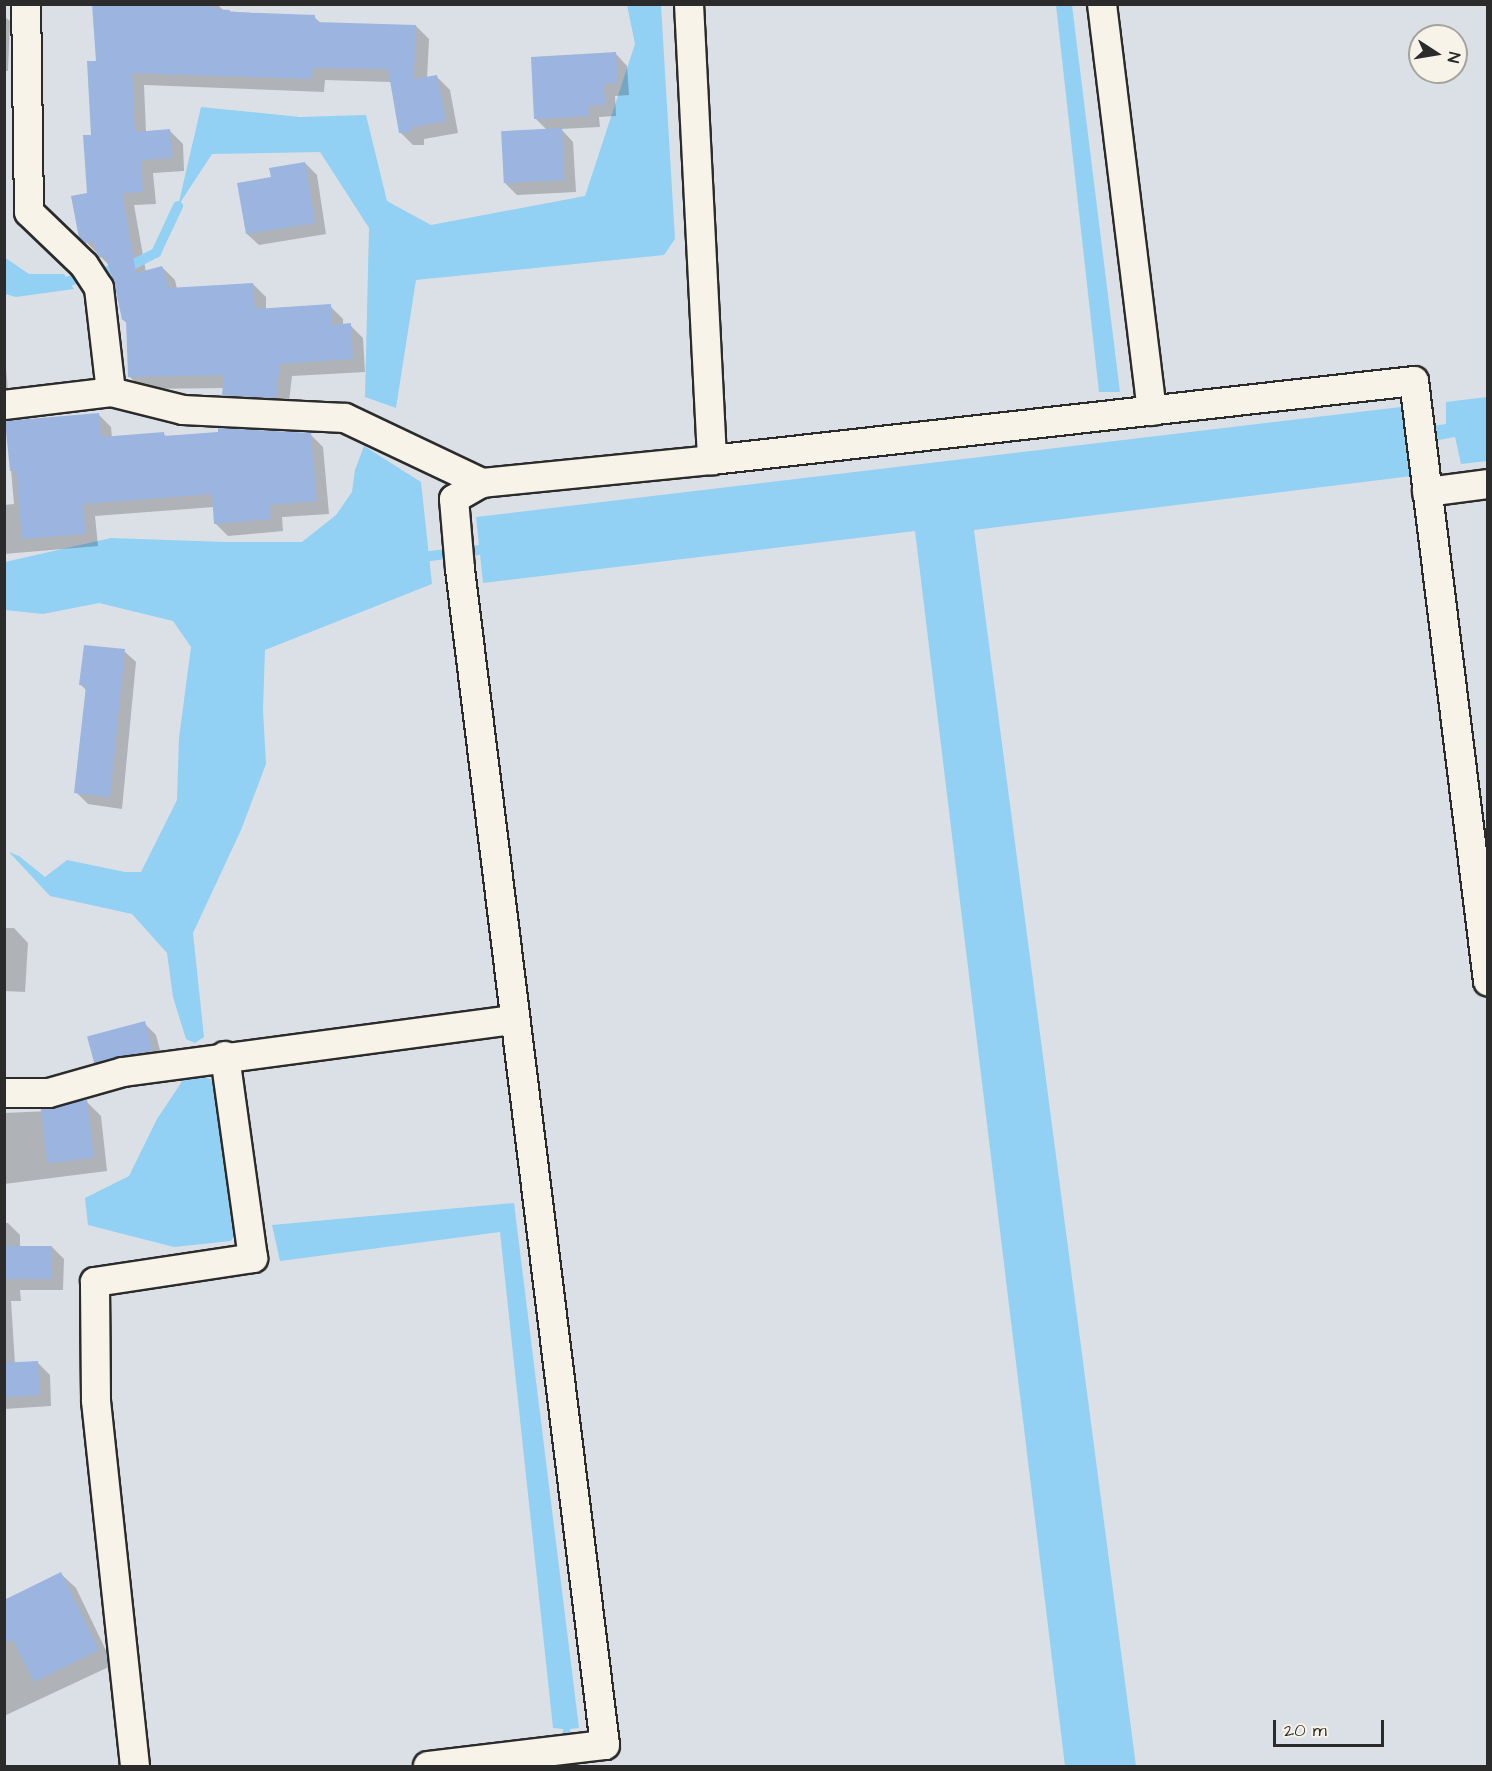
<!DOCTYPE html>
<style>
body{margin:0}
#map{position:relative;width:1492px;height:1771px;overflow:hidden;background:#dbe0e6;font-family:"Architects Daughter",sans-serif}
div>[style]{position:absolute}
.water>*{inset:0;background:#92d1f3}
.shadow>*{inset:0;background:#0003}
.stream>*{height:10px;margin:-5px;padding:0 5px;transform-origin:5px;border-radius:5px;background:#92d1f3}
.building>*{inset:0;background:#9bb4e0;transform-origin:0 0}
.roads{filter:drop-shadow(2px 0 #2b2b2b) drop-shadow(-2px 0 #2b2b2b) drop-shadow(0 2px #2b2b2b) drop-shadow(0 -2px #2b2b2b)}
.street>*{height:28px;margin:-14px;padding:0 14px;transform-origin:14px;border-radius:14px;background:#f7f3e8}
span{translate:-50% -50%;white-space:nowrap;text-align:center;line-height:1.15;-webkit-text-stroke:6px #f7f3e8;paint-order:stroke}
.frame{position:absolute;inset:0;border:6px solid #2b2b2b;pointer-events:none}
.north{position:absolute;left:1408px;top:24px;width:60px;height:60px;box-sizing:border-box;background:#f7f3e8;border:2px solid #a5a39c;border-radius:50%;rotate:102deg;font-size:16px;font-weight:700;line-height:24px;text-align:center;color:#2b2b2b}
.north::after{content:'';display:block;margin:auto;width:21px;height:27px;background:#2b2b2b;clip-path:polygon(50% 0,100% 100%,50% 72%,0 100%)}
.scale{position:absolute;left:1273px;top:1720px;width:111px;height:27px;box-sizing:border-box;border:3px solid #2b2b2b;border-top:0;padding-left:8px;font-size:18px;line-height:21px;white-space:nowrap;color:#2b2b2b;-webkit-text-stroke:4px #f7f3e8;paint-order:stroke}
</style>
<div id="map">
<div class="water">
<div style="clip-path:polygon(627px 5px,661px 5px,675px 239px,664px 255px,416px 280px,396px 408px,365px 397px,369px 228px,320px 152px,212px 154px,178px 206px,201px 107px,300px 117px,366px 115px,387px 201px,431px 225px,585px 196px,635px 44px)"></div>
<div style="clip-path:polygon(1056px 5px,1072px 5px,1120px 392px,1099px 392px)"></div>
<div style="clip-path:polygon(4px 257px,29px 274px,64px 274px,74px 289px,16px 297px,5px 294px)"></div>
<div style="clip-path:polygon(1487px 397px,1487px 461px,1461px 464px,1455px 437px,1407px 446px,1412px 476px,974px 530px,1136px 1766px,1065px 1766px,915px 531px,483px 583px,476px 517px,1401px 407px,1405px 430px,1446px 424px,1446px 402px)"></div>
<div style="clip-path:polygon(364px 446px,421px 482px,432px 584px,265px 650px,263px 710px,266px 764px,241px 830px,193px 933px,204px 1037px,195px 1043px,186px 1039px,173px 997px,167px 953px,132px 914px,50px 896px,9px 852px,19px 856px,45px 877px,67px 860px,125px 872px,141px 872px,177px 800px,179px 738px,191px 647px,173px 621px,99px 603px,43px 614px,5px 610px,5px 562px,111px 538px,226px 542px,302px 542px,336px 515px,352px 492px,355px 470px)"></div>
<div style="clip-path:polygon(199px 1076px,218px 1081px,236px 1233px,231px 1241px,174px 1247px,88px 1225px,85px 1198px,129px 1176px,157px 1119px,183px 1080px)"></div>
<div style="clip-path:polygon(514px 1203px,579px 1728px,570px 1729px,572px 1766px,565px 1766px,563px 1729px,553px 1728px,500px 1232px,280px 1261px,272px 1225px)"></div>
</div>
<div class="shadow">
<div style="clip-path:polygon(94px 4px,217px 4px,224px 11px,314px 17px,322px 24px,416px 26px,429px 39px,427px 79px,437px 77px,450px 90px,458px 133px,424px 139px,424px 145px,413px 145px,400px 132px,391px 82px,325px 80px,324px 92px,144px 85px,146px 132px,170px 131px,183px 144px,184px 171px,153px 173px,156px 204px,134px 205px,146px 272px,162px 267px,175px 280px,177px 289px,253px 284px,266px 297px,266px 310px,330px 306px,343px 319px,343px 325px,350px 325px,363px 338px,365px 372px,292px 376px,288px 410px,236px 408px,223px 395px,224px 388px,142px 389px,129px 376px,128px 324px,123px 320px,111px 267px,81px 237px,88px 194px,98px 62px)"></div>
<div style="clip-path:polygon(4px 16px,10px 21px,8px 71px,4px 71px)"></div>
<div style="clip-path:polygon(616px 54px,627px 66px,629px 95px,615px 96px,616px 116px,599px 117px,600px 127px,561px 129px,573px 142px,576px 192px,517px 195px,505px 183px,548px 131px,535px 118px)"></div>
<div style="clip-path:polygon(305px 163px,317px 175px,326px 234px,259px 245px,247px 234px)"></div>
<div style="clip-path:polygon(4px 346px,9px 402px,4px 402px)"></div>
<div style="clip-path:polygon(98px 414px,111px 427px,112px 438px,163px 433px,167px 437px,310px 434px,323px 447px,329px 514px,282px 517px,283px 531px,228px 536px,215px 523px,214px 507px,95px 516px,98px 546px,4px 554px,4px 505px,14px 504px,7px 423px)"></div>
<div style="clip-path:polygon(124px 651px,136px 662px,122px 809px,88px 804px,76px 792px,87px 691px,81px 685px)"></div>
<div style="clip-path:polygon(4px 928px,14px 928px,28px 943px,25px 992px,4px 991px)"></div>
<div style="clip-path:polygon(144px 1023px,156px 1035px,163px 1062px,107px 1074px,95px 1062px)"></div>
<div style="clip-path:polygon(87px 1102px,101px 1116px,107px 1171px,4px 1184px,4px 1113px,50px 1111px)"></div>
<div style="clip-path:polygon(4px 1223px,8px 1223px,20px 1235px,20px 1248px,52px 1247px,64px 1259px,63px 1290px,20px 1290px,21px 1301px,11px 1301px,15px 1364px,38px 1363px,50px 1375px,51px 1406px,4px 1409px)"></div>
<div style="clip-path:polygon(61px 1574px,76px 1588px,113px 1665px,4px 1716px,4px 1601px)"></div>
</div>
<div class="stream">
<div style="left:69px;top:281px;width:67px;rotate:-14.7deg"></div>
<div style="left:134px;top:264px;width:25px;rotate:-27deg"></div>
<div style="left:156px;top:253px;width:52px;rotate:-64.9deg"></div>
<div style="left:414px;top:558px;width:65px;rotate:-7deg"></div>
</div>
<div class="building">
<div style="clip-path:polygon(92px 4px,214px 4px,214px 9px,230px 10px,230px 12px,315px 15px,315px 22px,416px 25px,414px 79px,437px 75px,446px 121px,412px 127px,412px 132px,399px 133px,388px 69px,313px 68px,312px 79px,132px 73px,135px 132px,170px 129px,172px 158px,141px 160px,143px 192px,122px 193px,136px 273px,162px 266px,169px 288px,253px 283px,255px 309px,331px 304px,332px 325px,351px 323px,353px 359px,280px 364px,276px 398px,222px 395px,224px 375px,128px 377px,126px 319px,122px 320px,115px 286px,105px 256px,99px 258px,93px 241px,85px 243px,79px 238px,71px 196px,87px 193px,83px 135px,91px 135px,87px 61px,96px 61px)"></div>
<div style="clip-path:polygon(616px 52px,618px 83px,604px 84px,605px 105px,588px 106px,589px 116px,534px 119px,531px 57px)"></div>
<div style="left:562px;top:128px;width:52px;height:61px;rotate:87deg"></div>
<div style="clip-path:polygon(305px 162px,315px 223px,246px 234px,237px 183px,271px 177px,269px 168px)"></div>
<div style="clip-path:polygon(99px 413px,101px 437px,164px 432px,164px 436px,218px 432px,218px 428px,311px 433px,317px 501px,270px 505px,271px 519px,214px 524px,212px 494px,83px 504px,86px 534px,22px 539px,16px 470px,10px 471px,5px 421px)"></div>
<div style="clip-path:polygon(84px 645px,125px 649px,110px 797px,74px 793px,86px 686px,79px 685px)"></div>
<div style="left:145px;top:1021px;width:30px;height:60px;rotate:75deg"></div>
<div style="left:87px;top:1100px;width:58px;height:47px;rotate:83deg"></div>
<div style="left:4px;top:1246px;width:48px;height:33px"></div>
<div style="left:38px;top:1361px;width:34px;height:34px;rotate:87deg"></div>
<div style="clip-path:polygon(61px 1572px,99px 1650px,34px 1682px,13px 1640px,4px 1643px,4px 1600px)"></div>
</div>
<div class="roads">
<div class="street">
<div style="left:689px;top:4px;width:457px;rotate:87.1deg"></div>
<div style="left:1102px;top:4px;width:410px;rotate:83deg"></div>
<div style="left:111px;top:392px;width:74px;rotate:14deg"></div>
<div style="left:183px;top:410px;width:162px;rotate:2.8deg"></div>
<div style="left:345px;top:418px;width:152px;rotate:25.4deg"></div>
<div style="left:4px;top:405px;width:108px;rotate:-6.9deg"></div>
<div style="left:111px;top:392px;width:105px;rotate:-96.6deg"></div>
<div style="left:99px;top:288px;width:27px;rotate:-123deg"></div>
<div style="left:84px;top:265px;width:76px;rotate:-136.1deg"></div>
<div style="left:29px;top:212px;width:208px;rotate:-90.8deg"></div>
<div style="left:1427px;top:492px;width:62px;rotate:-7.5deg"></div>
<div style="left:4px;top:1093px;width:45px"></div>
<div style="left:49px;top:1093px;width:77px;rotate:-15.8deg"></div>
<div style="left:123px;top:1072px;width:395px;rotate:-7.6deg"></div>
<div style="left:135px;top:1766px;width:368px;rotate:-96.1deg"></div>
<div style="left:96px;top:1400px;width:118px;rotate:-90.5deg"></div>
<div style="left:95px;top:1282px;width:160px;rotate:-8.6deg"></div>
<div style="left:253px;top:1258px;width:204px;rotate:-97.9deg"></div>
<div style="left:428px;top:1766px;width:178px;rotate:-6.8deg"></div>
<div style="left:605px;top:1745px;width:1185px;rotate:-97.03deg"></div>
<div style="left:460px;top:569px;width:70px;rotate:-94.9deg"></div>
<div style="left:454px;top:499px;width:32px;rotate:-30deg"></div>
<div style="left:482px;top:483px;width:231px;rotate:-5.7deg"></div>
<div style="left:712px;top:460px;width:706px;rotate:-6.42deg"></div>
<div style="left:1414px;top:381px;width:605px;rotate:82.97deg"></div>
</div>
</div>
<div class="frame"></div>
<div class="north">N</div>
<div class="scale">20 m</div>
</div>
